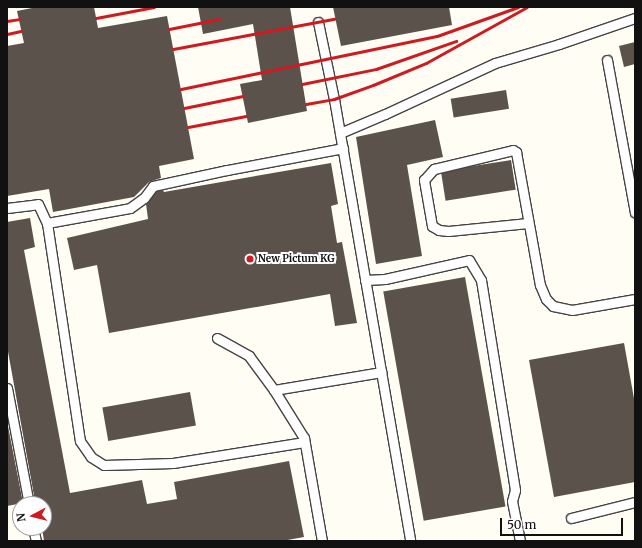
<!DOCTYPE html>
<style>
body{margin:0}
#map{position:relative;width:642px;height:548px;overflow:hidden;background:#fffdf4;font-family:Merriweather,serif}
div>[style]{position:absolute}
.building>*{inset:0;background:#5b524c;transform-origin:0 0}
.roads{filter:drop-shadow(1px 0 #444) drop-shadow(-1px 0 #444) drop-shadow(0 1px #444) drop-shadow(0 -1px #444)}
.service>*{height:9px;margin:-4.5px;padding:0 4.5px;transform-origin:4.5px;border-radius:4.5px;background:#fff}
.rail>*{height:3px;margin:-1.5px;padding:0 1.5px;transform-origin:1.5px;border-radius:1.5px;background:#ce1b21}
.dots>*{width:11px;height:11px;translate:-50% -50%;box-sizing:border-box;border:2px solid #fff;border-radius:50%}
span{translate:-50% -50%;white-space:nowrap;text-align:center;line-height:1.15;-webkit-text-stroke:4px #fff;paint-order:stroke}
.poi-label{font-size:10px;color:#111;font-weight:700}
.left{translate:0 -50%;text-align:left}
.frame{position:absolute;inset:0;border:8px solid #111;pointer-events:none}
.north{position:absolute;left:12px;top:496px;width:40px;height:40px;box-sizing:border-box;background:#fff;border:1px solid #a0a0a0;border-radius:50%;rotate:263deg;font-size:11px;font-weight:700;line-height:16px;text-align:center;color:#111}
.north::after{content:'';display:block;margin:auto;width:14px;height:18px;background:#ce1b21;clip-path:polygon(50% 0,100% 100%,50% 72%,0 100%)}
.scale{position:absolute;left:500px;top:518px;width:123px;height:18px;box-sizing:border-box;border:2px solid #111;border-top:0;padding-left:5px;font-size:12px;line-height:14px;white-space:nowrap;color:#111;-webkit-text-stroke:3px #fff;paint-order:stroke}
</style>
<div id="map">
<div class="building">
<div style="clip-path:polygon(37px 7px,94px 7px,98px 28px,167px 16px,194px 159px,159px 166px,161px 178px,149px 182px,134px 197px,53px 212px,49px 189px,7px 196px,7px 46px,24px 43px,17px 11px)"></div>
<div style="clip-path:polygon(198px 7px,290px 7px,307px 111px,248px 123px,240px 84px,262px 80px,253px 24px,203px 34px)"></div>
<div style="clip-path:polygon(333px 7px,449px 7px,452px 25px,341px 46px)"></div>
<div style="clip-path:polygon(635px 42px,635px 64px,624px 67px,619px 46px)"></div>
<div style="left:506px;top:90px;width:19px;height:56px;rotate:81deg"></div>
<div style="clip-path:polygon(435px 120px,443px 157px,407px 165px,422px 256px,376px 264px,356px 137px)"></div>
<div style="left:511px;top:160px;width:30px;height:71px;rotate:81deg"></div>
<div style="clip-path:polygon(331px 163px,338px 204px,331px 206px,337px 243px,342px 242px,357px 323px,335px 326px,330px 294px,109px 333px,97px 265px,74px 270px,67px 238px,148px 219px,146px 204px,156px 191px,163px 190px,164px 192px)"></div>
<div style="clip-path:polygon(30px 218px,35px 247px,24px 250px,70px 493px,142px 480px,147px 504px,177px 499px,174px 482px,289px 461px,304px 537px,282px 541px,44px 541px,42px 528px,44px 528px,44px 504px,37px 504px,37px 501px,35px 501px,7px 346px,7px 222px)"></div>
<div style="left:465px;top:277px;width:233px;height:83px;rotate:80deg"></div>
<div style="clip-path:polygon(624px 343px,635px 404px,635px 482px,554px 497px,529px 360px)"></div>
<div style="left:190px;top:392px;width:34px;height:89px;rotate:80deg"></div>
<div style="clip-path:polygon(7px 421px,23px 503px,7px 506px)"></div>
</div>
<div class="roads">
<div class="service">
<div style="left:318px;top:22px;width:79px;rotate:78.3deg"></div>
<div style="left:334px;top:99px;width:448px;rotate:80.2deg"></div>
<div style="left:607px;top:60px;width:155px;rotate:79.6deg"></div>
<div style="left:340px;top:133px;width:49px;rotate:-22.9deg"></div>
<div style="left:385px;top:114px;width:121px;rotate:-24.9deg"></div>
<div style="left:495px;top:63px;width:67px;rotate:-16.5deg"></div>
<div style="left:559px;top:44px;width:80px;rotate:-18.9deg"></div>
<div style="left:7px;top:208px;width:31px;rotate:-7deg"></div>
<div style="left:38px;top:204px;width:21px;rotate:65deg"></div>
<div style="left:47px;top:223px;width:84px;rotate:-10.2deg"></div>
<div style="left:130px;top:208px;width:17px;rotate:-36deg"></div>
<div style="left:144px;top:198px;width:15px;rotate:-53deg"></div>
<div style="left:153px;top:186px;width:76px;rotate:-12.2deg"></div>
<div style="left:227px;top:170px;width:118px;rotate:-10.7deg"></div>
<div style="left:47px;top:223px;width:220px;rotate:81.4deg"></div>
<div style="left:80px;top:441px;width:19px;rotate:55deg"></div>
<div style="left:91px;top:457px;width:15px;rotate:32deg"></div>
<div style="left:104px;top:465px;width:69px;rotate:-1.7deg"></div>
<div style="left:173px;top:463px;width:133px;rotate:-9.1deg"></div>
<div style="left:528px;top:223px;width:80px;rotate:174.3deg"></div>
<div style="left:448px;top:231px;width:9px;rotate:-174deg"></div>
<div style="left:439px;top:230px;width:8px;rotate:-150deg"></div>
<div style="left:432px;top:226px;width:47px;rotate:-99.9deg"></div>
<div style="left:424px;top:180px;width:15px;rotate:-48deg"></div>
<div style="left:434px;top:169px;width:81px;rotate:-13.5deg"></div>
<div style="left:513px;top:150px;width:4px;rotate:34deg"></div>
<div style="left:516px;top:152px;width:135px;rotate:79.8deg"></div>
<div style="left:540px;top:285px;width:15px;rotate:67deg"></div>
<div style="left:546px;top:299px;width:10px;rotate:45deg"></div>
<div style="left:553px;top:306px;width:19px;rotate:12deg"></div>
<div style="left:572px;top:310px;width:64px;rotate:-9.9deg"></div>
<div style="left:365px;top:280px;width:20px;rotate:-3deg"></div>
<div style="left:385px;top:279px;width:86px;rotate:-12.7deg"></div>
<div style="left:469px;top:260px;width:23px;rotate:59deg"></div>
<div style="left:481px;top:280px;width:213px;rotate:80.8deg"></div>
<div style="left:515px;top:490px;width:11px;rotate:105deg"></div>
<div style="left:512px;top:501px;width:41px;rotate:78.7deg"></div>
<div style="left:217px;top:338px;width:37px;rotate:29deg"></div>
<div style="left:249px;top:356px;width:42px;rotate:53.7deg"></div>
<div style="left:274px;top:390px;width:57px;rotate:58deg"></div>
<div style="left:304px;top:438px;width:105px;rotate:80.1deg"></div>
<div style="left:7px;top:388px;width:118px;rotate:79.3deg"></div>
<div style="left:274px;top:390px;width:109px;rotate:-9.5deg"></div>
<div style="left:571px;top:518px;width:66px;rotate:-14deg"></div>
<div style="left:33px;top:528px;width:13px;rotate:77deg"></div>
</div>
</div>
<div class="rail">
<div style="left:96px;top:18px;width:59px;rotate:-10.7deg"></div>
<div style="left:7px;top:21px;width:12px;rotate:-9deg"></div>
<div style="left:169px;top:29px;width:51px;rotate:-11.3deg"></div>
<div style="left:7px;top:34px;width:14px;rotate:-12deg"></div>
<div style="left:173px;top:49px;width:164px;rotate:-10.6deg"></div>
<div style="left:302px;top:84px;width:76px;rotate:-11.5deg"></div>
<div style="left:376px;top:69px;width:85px;rotate:-19.3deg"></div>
<div style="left:181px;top:89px;width:261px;rotate:-11.7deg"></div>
<div style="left:437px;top:36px;width:86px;rotate:-19.7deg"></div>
<div style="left:306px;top:104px;width:28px;rotate:-10deg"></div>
<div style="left:334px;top:99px;width:41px;rotate:-19.7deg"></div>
<div style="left:373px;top:85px;width:57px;rotate:-22.5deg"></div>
<div style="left:426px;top:63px;width:115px;rotate:-29deg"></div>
<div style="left:184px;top:108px;width:60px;rotate:-11.5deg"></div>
<div style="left:188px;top:127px;width:59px;rotate:-10.7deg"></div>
</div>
<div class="dots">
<div style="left:250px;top:259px;background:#ce1b21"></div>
</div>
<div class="poi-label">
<span class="left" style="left:258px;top:259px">New Pictum KG</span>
</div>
<div class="frame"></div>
<div class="north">N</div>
<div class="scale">50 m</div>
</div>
